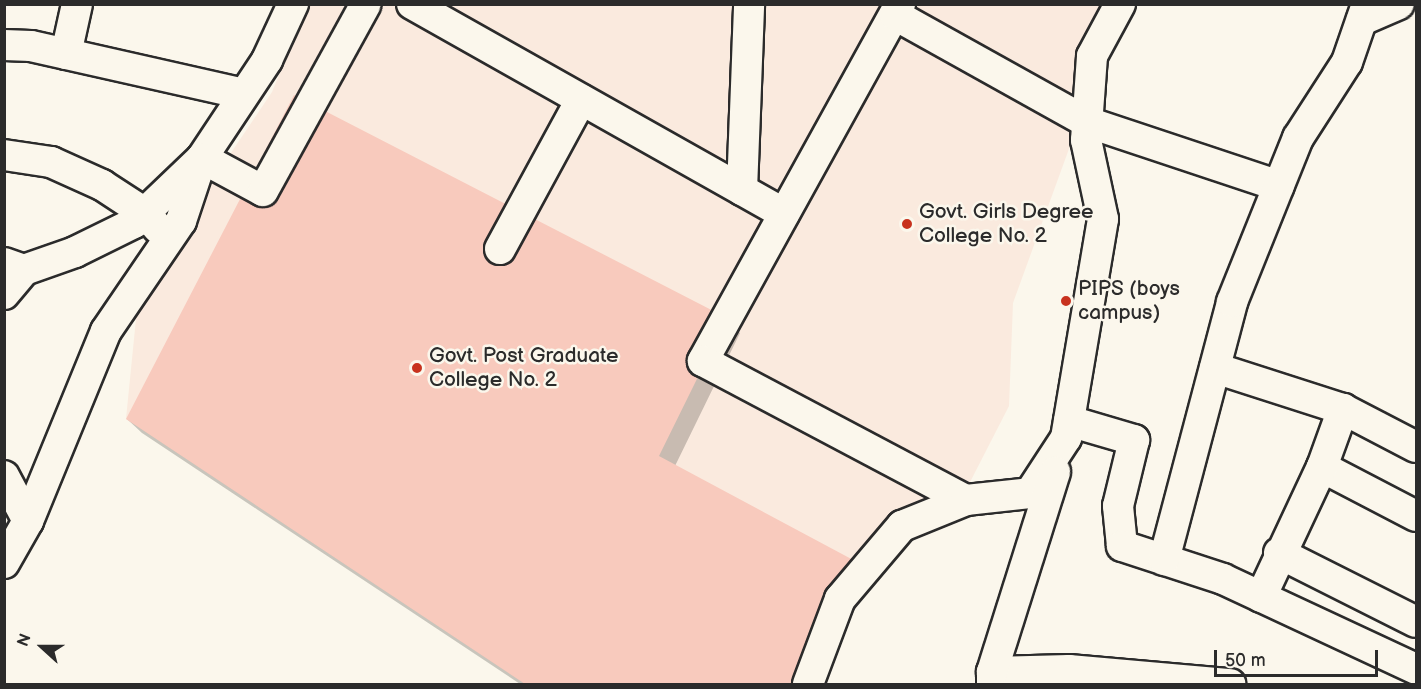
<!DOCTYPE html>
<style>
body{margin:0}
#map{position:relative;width:1421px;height:689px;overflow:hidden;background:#fbf7ec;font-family:"Balsamiq Sans",sans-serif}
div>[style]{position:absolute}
.built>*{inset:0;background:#faeade}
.shadow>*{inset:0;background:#0003}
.building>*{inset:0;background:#f8cabd}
.roads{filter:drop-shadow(2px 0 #2b2b2b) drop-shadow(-2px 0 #2b2b2b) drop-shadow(0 2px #2b2b2b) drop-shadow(0 -2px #2b2b2b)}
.minor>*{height:30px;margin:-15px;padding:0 15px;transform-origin:15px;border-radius:15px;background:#fbf7ec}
.dots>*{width:16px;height:16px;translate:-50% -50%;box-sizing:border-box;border:3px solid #fbf7ec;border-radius:50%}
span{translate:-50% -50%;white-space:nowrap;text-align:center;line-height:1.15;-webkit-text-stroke:5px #fbf7ec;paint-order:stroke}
.poi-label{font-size:21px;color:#2b2b2b}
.left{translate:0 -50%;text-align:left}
.frame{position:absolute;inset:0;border:6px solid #2b2b2b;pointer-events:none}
.north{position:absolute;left:12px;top:617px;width:60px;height:60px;-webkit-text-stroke:4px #fbf7ec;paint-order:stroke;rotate:291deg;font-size:16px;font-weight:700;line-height:24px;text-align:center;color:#2b2b2b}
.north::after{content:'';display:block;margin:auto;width:21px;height:27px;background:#2b2b2b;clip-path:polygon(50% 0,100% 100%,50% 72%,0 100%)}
.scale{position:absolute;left:1214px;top:650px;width:164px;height:27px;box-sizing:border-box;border:3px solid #2b2b2b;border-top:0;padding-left:8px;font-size:18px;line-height:21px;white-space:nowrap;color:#2b2b2b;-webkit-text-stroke:4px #fbf7ec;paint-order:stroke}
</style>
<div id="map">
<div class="built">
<div style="clip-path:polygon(308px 5px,1102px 5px,1079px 54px,1070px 146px,1013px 303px,1009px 406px,967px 488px,912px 509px,796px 684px,525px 684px,126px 419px,139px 289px,272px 92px)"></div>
</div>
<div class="shadow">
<div style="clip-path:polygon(726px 319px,740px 333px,675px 466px,871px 578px,817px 684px,520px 684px,142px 433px,127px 419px)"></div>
</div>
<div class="building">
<div style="clip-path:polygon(294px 95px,727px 318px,659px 456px,857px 562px,796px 684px,525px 684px,126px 419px)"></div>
</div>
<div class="roads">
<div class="minor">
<div style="left:412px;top:4px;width:427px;rotate:29.4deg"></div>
<div style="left:900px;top:4px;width:408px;rotate:118.9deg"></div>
<div style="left:703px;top:361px;width:297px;rotate:27.9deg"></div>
<div style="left:895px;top:15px;width:220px;rotate:29.1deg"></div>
<div style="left:1087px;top:122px;width:202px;rotate:18.4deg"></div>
<div style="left:1362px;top:20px;width:40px;rotate:-23.4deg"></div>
<div style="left:4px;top:45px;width:27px;rotate:2deg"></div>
<div style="left:31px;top:46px;width:218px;rotate:12.7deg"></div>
<div style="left:66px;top:54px;width:51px;rotate:-77.6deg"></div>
<div style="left:4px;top:155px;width:48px;rotate:8.5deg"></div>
<div style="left:51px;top:162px;width:56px;rotate:24.3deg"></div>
<div style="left:102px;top:185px;width:51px;rotate:33.1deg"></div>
<div style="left:145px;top:213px;width:20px;rotate:49deg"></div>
<div style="left:742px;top:190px;width:186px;rotate:-87.8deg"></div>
<div style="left:500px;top:249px;width:170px;rotate:-61.5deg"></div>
<div style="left:4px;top:263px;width:21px;rotate:19deg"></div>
<div style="left:24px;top:270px;width:54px;rotate:-19.4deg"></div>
<div style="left:75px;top:252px;width:66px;rotate:-26.2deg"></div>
<div style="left:134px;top:223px;width:94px;rotate:-43.7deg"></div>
<div style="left:202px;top:158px;width:118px;rotate:-56.4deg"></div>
<div style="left:267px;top:60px;width:62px;rotate:-65.1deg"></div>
<div style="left:4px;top:294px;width:31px;rotate:-50deg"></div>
<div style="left:1215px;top:368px;width:134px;rotate:17.8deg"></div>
<div style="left:1343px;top:409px;width:82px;rotate:27.5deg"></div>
<div style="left:1069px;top:421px;width:68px;rotate:16.3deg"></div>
<div style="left:1134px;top:440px;width:68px;rotate:103.6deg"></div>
<div style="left:1118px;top:506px;width:40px;rotate:84.3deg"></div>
<div style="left:1122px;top:546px;width:106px;rotate:18.1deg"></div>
<div style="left:1223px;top:579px;width:213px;rotate:25deg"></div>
<div style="left:1322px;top:467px;width:106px;rotate:27.5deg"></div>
<div style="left:4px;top:476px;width:51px;rotate:61.9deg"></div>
<div style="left:1279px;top:553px;width:153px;rotate:26.7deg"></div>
<div style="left:1164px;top:560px;width:267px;rotate:-75.2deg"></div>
<div style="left:1232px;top:302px;width:177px;rotate:-68.1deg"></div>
<div style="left:1298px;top:138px;width:90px;rotate:-57.2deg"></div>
<div style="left:1347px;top:62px;width:61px;rotate:-71deg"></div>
<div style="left:4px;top:563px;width:48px;rotate:-60.3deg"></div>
<div style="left:28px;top:521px;width:205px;rotate:-67.7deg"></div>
<div style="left:106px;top:331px;width:133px;rotate:-55.7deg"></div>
<div style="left:181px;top:221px;width:66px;rotate:-71.6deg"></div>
<div style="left:202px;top:158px;width:69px;rotate:28.4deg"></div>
<div style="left:263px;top:191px;width:213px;rotate:-61.2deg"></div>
<div style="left:1261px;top:597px;width:144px;rotate:-64.9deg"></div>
<div style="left:1322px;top:467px;width:62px;rotate:-70.1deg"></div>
<div style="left:992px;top:672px;width:77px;rotate:-1.5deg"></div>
<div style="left:1069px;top:670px;width:162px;rotate:5deg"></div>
<div style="left:808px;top:684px;width:91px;rotate:-69.4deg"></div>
<div style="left:840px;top:599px;width:96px;rotate:-49.7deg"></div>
<div style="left:902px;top:526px;width:69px;rotate:-22.1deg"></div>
<div style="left:966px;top:500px;width:64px;rotate:-6.2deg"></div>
<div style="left:1030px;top:493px;width:66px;rotate:-56.8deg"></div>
<div style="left:1066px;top:438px;width:222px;rotate:-80.4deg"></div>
<div style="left:1103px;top:219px;width:81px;rotate:-102.1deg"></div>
<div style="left:1086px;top:140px;width:84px;rotate:-85.9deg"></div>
<div style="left:1092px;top:56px;width:59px;rotate:-61.7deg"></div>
<div style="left:992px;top:684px;width:12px;rotate:-90deg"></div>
<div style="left:992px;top:672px;width:210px;rotate:-72.5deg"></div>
</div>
</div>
<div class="dots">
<div style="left:907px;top:224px;background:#c8321e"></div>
<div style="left:1066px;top:301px;background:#c8321e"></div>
<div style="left:417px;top:368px;background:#c8321e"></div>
</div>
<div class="poi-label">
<span class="left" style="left:919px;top:224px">Govt. Girls Degree<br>College No. 2</span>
<span class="left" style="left:1078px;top:301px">PIPS (boys<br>campus)</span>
<span class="left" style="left:429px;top:368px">Govt. Post Graduate<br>College No. 2</span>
</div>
<div class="frame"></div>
<div class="north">N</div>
<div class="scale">50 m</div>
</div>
